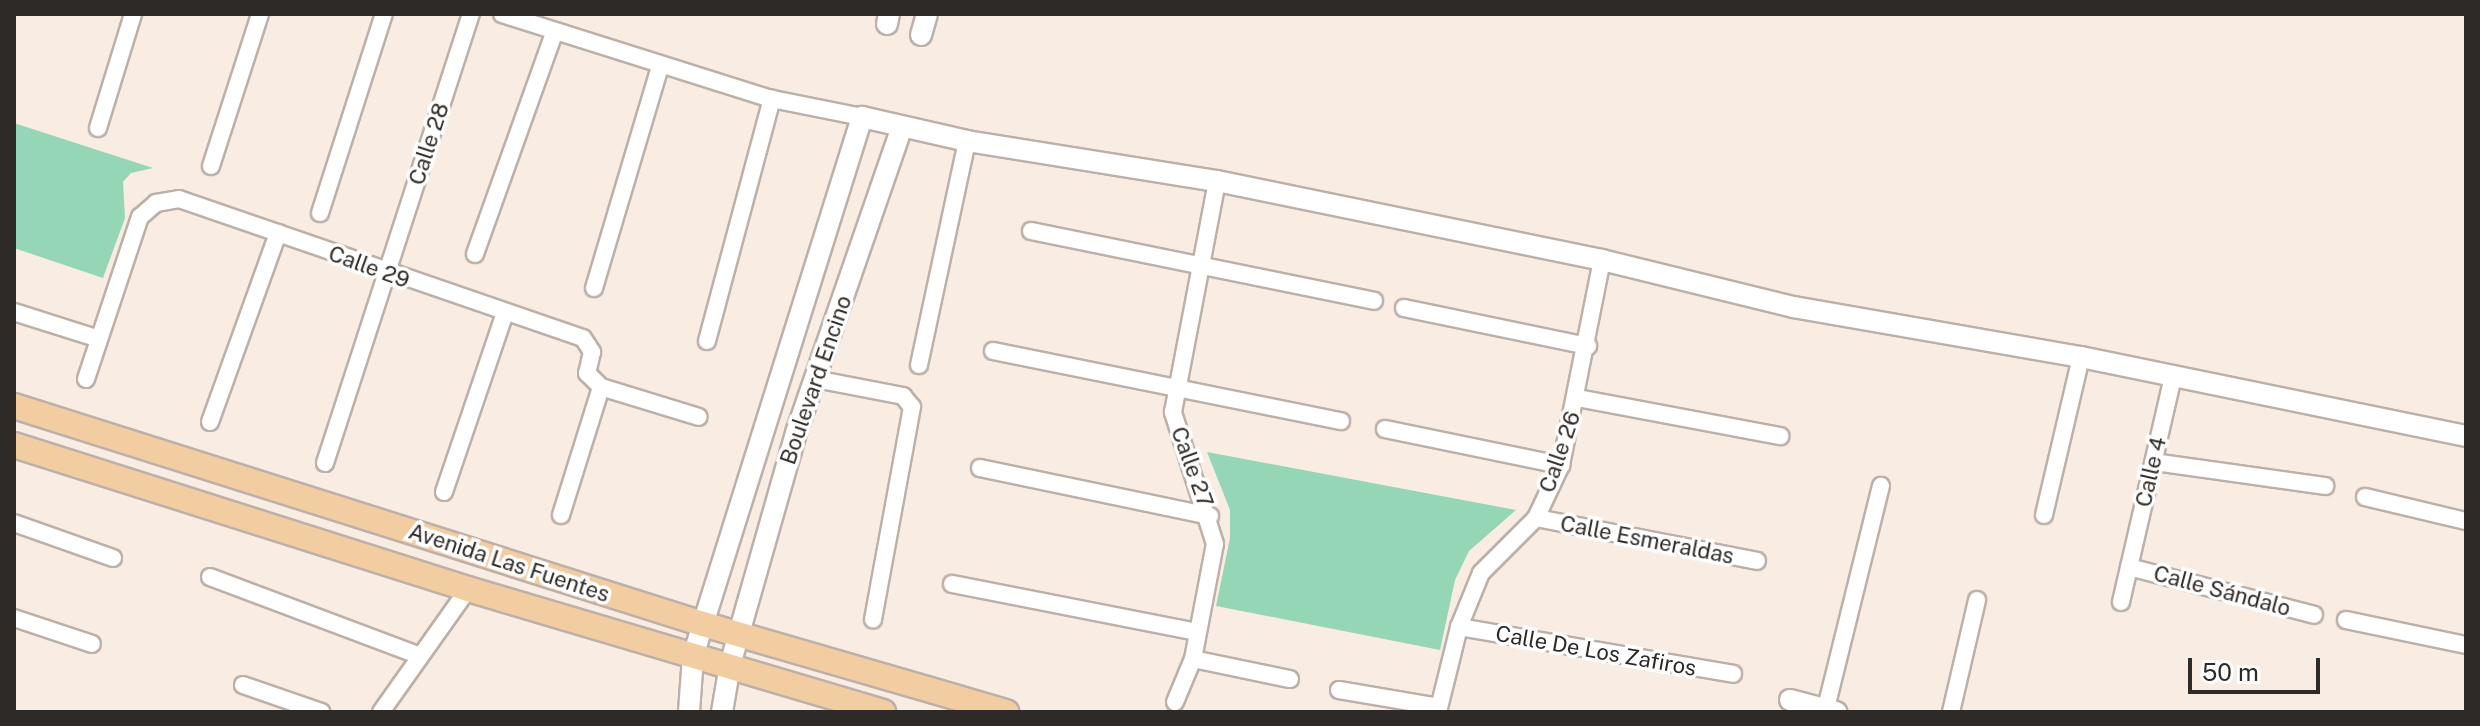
<!DOCTYPE html>
<meta charset="utf-8">
<style>
body{margin:0}
#map{position:relative;width:2480px;height:726px;overflow:hidden;background:#f8ece3;font-family:"Public Sans",sans-serif}
div>[style]{position:absolute}
.green>*{inset:0;background:#95d6b7}
.roads{filter:drop-shadow(2px 0 #bcb0a8) drop-shadow(-2px 0 #bcb0a8) drop-shadow(0 2px #bcb0a8) drop-shadow(0 -2px #bcb0a8)}
.minor>*{height:16px;margin:-8px;padding:0 8px;transform-origin:8px;border-radius:8px;background:#fff}
.tertiary>*{height:20px;margin:-10px;padding:0 10px;transform-origin:10px;border-radius:10px;background:#fff}
.primary>*{height:24px;margin:-12px;padding:0 12px;transform-origin:12px;border-radius:12px;background:#f2cda2}
span{translate:-50% -50%;white-space:nowrap;text-align:center;line-height:1.15;-webkit-text-stroke:7px #fff;paint-order:stroke}
.street-label{font-size:22px;color:#2e2a27}
.frame{position:absolute;inset:0;border:16px solid #2e2a27;pointer-events:none}
.scale{position:absolute;left:2188px;top:658px;width:132px;height:36px;box-sizing:border-box;border:4px solid #2e2a27;border-top:0;padding-left:10px;font-size:24px;line-height:28px;white-space:nowrap;color:#2e2a27;-webkit-text-stroke:6px #fff;paint-order:stroke}
</style>
<div id="map">
<div class="green">
<div style="clip-path:polygon(14px 123px,153px 168px,131px 173px,123px 182px,125px 218px,103px 278px,14px 248px)"></div>
<div style="clip-path:polygon(1207px 452px,1516px 510px,1469px 551px,1455px 580px,1440px 650px,1216px 606px,1230px 538px,1230px 510px)"></div>
</div>
<div class="roads">
<div class="minor">
<div style="left:502px;top:14px;width:283px;rotate:17.5deg"></div>
<div style="left:772px;top:99px;width:92px;rotate:11.3deg"></div>
<div style="left:98px;top:128px;width:119px;rotate:-72.9deg"></div>
<div style="left:211px;top:166px;width:160px;rotate:-72.1deg"></div>
<div style="left:320px;top:213px;width:209px;rotate:-72.2deg"></div>
<div style="left:1031px;top:231px;width:350px;rotate:11.5deg"></div>
<div style="left:475px;top:254px;width:235px;rotate:-70.3deg"></div>
<div style="left:594px;top:288px;width:232px;rotate:-73.4deg"></div>
<div style="left:1404px;top:308px;width:188px;rotate:11.7deg"></div>
<div style="left:14px;top:312px;width:89px;rotate:17.6deg"></div>
<div style="left:707px;top:341px;width:251px;rotate:-75deg"></div>
<div style="left:993px;top:351px;width:355px;rotate:11.4deg"></div>
<div style="left:919px;top:365px;width:229px;rotate:-77.9deg"></div>
<div style="left:86px;top:379px;width:171px;rotate:-71.6deg"></div>
<div style="left:140px;top:217px;width:21px;rotate:-41deg"></div>
<div style="left:156px;top:203px;width:23px;rotate:-10deg"></div>
<div style="left:179px;top:199px;width:427px;rotate:19deg"></div>
<div style="left:583px;top:338px;width:17px;rotate:57deg"></div>
<div style="left:592px;top:352px;width:22px;rotate:103deg"></div>
<div style="left:587px;top:373px;width:20px;rotate:45deg"></div>
<div style="left:601px;top:387px;width:102px;rotate:17deg"></div>
<div style="left:815px;top:379px;width:90px;rotate:10.9deg"></div>
<div style="left:903px;top:396px;width:14px;rotate:51deg"></div>
<div style="left:912px;top:407px;width:216px;rotate:100.4deg"></div>
<div style="left:1578px;top:398px;width:206px;rotate:10.7deg"></div>
<div style="left:210px;top:422px;width:201px;rotate:-70.2deg"></div>
<div style="left:1385px;top:429px;width:180px;rotate:11.6deg"></div>
<div style="left:2154px;top:462px;width:173px;rotate:8deg"></div>
<div style="left:325px;top:463px;width:472px;rotate:-72deg"></div>
<div style="left:980px;top:468px;width:235px;rotate:11.8deg"></div>
<div style="left:444px;top:492px;width:189px;rotate:-71.2deg"></div>
<div style="left:2365px;top:497px;width:104px;rotate:13.4deg"></div>
<div style="left:561px;top:515px;width:134px;rotate:-72.6deg"></div>
<div style="left:2044px;top:515px;width:162px;rotate:-76.8deg"></div>
<div style="left:1536px;top:518px;width:225px;rotate:11deg"></div>
<div style="left:14px;top:523px;width:105px;rotate:19.5deg"></div>
<div style="left:2129px;top:567px;width:191px;rotate:14.5deg"></div>
<div style="left:210px;top:577px;width:224px;rotate:20.6deg"></div>
<div style="left:952px;top:584px;width:250px;rotate:11.1deg"></div>
<div style="left:2121px;top:602px;width:231px;rotate:-77deg"></div>
<div style="left:14px;top:618px;width:82px;rotate:18.4deg"></div>
<div style="left:2346px;top:620px;width:123px;rotate:11.8deg"></div>
<div style="left:1459px;top:627px;width:278px;rotate:9.7deg"></div>
<div style="left:1193px;top:659px;width:99px;rotate:11.7deg"></div>
<div style="left:243px;top:685px;width:83px;rotate:19.1deg"></div>
<div style="left:1339px;top:690px;width:101px;rotate:9.6deg"></div>
<div style="left:1175px;top:702px;width:47px;rotate:-67.3deg"></div>
<div style="left:1193px;top:659px;width:117px;rotate:-79.2deg"></div>
<div style="left:1215px;top:544px;width:139px;rotate:-107.7deg"></div>
<div style="left:1173px;top:412px;width:235px;rotate:-79.2deg"></div>
<div style="left:381px;top:712px;width:151px;rotate:-54.7deg"></div>
<div style="left:1438px;top:712px;width:88px;rotate:-76.1deg"></div>
<div style="left:1459px;top:627px;width:58px;rotate:-67.8deg"></div>
<div style="left:1481px;top:573px;width:78px;rotate:-45deg"></div>
<div style="left:1536px;top:518px;width:59px;rotate:-64.7deg"></div>
<div style="left:1561px;top:465px;width:209px;rotate:-78.7deg"></div>
<div style="left:1825px;top:712px;width:233px;rotate:-76.1deg"></div>
<div style="left:1951px;top:712px;width:115px;rotate:-76.9deg"></div>
</div>
<div class="tertiary">
<div style="left:887px;top:24px;width:10px;rotate:-79deg"></div>
<div style="left:921px;top:35px;width:22px;rotate:-74deg"></div>
<div style="left:1790px;top:700px;width:48px;rotate:14.6deg"></div>
<div style="left:689px;top:712px;width:56px;rotate:-85.9deg"></div>
<div style="left:693px;top:656px;width:565px;rotate:-72.59deg"></div>
<div style="left:862px;top:117px;width:108px;rotate:12.9deg"></div>
<div style="left:967px;top:141px;width:253px;rotate:9.1deg"></div>
<div style="left:1217px;top:181px;width:393px;rotate:11.6deg"></div>
<div style="left:1602px;top:260px;width:198px;rotate:13.8deg"></div>
<div style="left:1794px;top:307px;width:291px;rotate:9.9deg"></div>
<div style="left:2081px;top:357px;width:393px;rotate:11.6deg"></div>
<div style="left:722px;top:712px;width:48px;rotate:-80.3deg"></div>
<div style="left:730px;top:665px;width:244px;rotate:-74.1deg"></div>
<div style="left:797px;top:430px;width:321px;rotate:-70.9deg"></div>
</div>
<div class="primary">
<div style="left:14px;top:406px;width:723px;rotate:17.56deg"></div>
<div style="left:703px;top:624px;width:316px;rotate:16.2deg"></div>
<div style="left:14px;top:445px;width:476px;rotate:17.6deg"></div>
<div style="left:468px;top:589px;width:433px;rotate:16.5deg"></div>
</div>
</div>
<div class="street-label">
<span style="left:429px;top:144px;rotate:-72deg">Calle 28</span>
<span style="left:369px;top:267px;rotate:20deg">Calle 29</span>
<span style="left:816px;top:380px;rotate:-71deg">Boulevard Encino</span>
<span style="left:1560px;top:452px;rotate:-71deg">Calle 26</span>
<span style="left:1192px;top:467px;rotate:70deg">Calle 27</span>
<span style="left:2151px;top:472px;rotate:-77deg">Calle 4</span>
<span style="left:1647px;top:540px;rotate:11deg">Calle Esmeraldas</span>
<span style="left:509px;top:563px;rotate:18deg">Avenida Las Fuentes</span>
<span style="left:2222px;top:591px;rotate:15deg">Calle Sándalo</span>
<span style="left:1596px;top:651px;rotate:10deg">Calle De Los Zafiros</span>
</div>
<div class="frame"></div>
<div class="scale">50 m</div>
</div>
